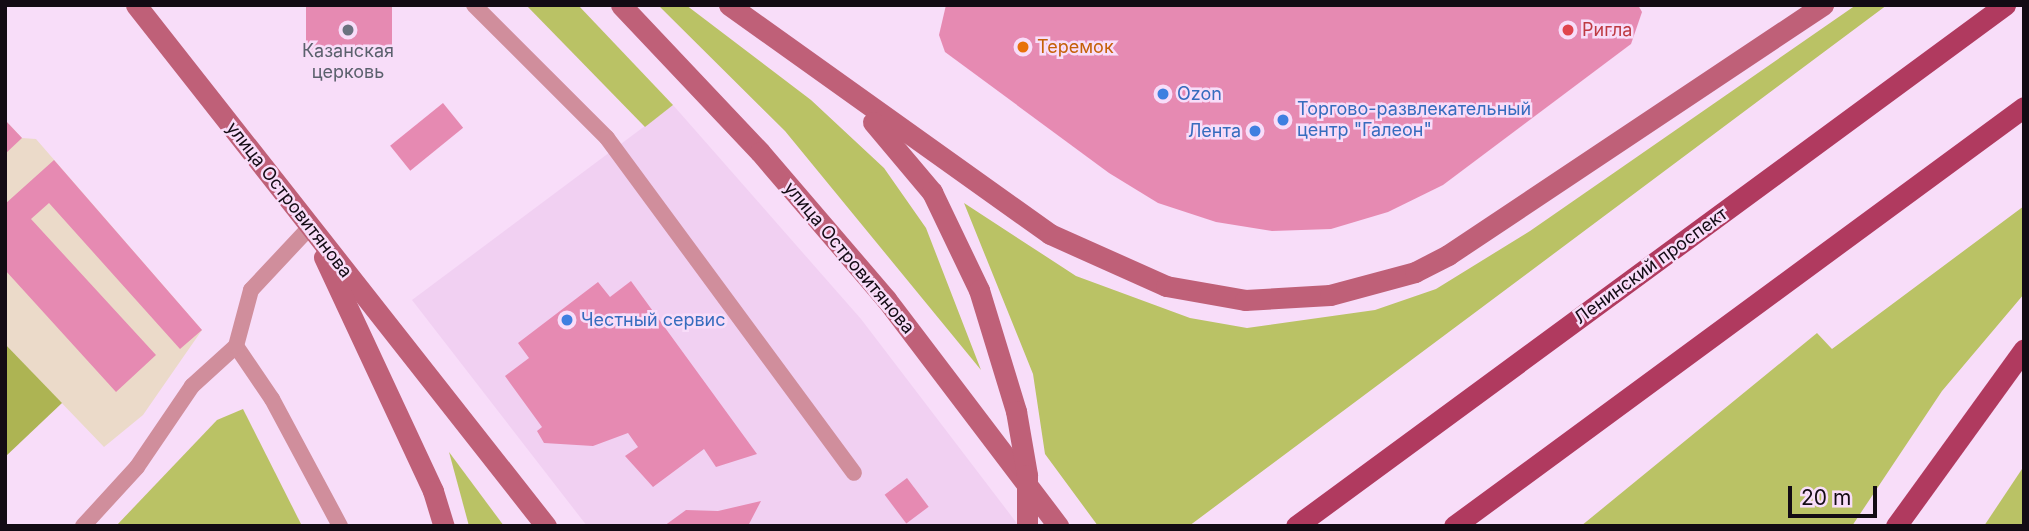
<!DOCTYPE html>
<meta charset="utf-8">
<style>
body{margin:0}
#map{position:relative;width:2029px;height:531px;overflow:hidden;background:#f8ddf9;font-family:Inter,sans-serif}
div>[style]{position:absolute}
.built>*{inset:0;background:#f1d0f2}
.industrial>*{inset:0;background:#ebdac9}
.green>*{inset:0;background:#bac265}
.forest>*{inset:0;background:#adb453}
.building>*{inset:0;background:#e68ab2;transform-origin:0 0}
.lane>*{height:16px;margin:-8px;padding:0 8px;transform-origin:8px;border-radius:8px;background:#d08e9c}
.secondary>*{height:21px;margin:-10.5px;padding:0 10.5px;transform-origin:10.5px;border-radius:10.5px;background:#bf6078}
.primary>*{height:21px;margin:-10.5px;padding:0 10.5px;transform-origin:10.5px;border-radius:10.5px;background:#b03a5f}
.secondary-bridge>*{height:21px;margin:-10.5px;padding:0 10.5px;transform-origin:10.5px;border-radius:10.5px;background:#bf6078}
.dots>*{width:19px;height:19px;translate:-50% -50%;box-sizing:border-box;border:4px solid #f8ddf9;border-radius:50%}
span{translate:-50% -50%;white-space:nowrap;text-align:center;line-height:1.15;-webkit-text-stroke:5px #f8ddf9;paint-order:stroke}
.health-label{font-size:18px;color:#be3a42}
.left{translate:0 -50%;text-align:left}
.food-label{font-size:18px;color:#c56008}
.worship-label{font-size:18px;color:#5b616d}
.shop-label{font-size:18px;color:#366cbe}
.right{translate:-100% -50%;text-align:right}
.street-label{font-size:18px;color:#130b14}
.frame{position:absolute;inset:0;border:7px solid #130b14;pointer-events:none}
.scale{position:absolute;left:1788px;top:486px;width:89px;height:32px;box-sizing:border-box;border:4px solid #130b14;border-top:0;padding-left:9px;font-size:21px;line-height:24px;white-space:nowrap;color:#130b14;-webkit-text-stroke:5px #f8ddf9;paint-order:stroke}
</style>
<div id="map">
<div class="built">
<div style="clip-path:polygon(673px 105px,861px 319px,1019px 526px,587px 526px,412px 300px)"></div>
</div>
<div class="industrial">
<div style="clip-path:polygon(5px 120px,22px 138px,36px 139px,202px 330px,143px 415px,104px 447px,5px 344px)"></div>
</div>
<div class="green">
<div style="clip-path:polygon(526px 5px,578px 5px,673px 105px,645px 127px)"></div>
<div style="clip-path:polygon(658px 5px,686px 5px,811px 100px,884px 168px,926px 228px,981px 370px,785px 131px)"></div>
<div style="clip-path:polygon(1856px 5px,1887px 5px,1189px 526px,1098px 526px,1045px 454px,1033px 374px,964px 203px,1076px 276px,1190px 318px,1247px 328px,1375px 310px,1436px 289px,1530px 231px)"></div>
<div style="clip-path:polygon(2024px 206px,2024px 294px,1942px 391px,1852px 526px,1581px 526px,1817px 333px,1832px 349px)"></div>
<div style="clip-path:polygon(243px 409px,302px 526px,116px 526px,217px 420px)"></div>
<div style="clip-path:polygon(449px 452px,504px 526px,469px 526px)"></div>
<div style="clip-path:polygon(2024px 466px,2024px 526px,1984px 526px)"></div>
</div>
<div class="forest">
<div style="clip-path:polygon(5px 344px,62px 403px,5px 457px)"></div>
</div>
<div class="building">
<div style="left:306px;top:5px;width:86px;height:49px"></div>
<div style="clip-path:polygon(946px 5px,1638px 5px,1642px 12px,1631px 44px,1443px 185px,1388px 212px,1331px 229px,1272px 231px,1216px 222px,1158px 203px,1109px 173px,945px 52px,939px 35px)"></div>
<div style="left:443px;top:103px;width:32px;height:68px;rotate:51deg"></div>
<div style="clip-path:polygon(5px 120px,22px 138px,5px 154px)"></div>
<div style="clip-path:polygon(54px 160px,202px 330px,180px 349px,49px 203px,31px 219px,156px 355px,116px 392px,5px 270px,5px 204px)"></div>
<div style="clip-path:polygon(631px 281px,757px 454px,716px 467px,704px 449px,653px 487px,625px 456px,638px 447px,628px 433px,593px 446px,544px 443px,537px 431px,542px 427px,505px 376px,529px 358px,518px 343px,598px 282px,610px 297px)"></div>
<div style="left:907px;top:478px;width:36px;height:28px;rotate:53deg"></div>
<div style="clip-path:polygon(761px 501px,748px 526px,664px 526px,686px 510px,718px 511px)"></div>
</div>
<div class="lane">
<div style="left:474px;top:5px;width:188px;rotate:45deg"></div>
<div style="left:607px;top:138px;width:416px;rotate:53.6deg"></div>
<div style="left:236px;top:346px;width:64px;rotate:55.8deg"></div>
<div style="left:272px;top:399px;width:144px;rotate:61.8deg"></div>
<div style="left:83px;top:526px;width:80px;rotate:-47.5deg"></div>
<div style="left:137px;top:467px;width:98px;rotate:-55.8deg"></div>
<div style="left:192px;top:386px;width:59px;rotate:-42.3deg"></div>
<div style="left:236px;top:346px;width:58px;rotate:-75deg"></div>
<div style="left:251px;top:290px;width:86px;rotate:-46.9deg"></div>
</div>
<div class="secondary">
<div style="left:136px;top:5px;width:663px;rotate:51.8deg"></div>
<div style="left:621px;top:5px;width:202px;rotate:46.6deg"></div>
<div style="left:760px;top:152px;width:194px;rotate:49.4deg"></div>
<div style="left:886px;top:299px;width:285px;rotate:52.8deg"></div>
<div style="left:729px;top:5px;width:394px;rotate:35.5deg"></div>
<div style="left:1050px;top:234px;width:127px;rotate:24.1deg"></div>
<div style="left:1166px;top:286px;width:80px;rotate:10deg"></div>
<div style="left:1245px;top:300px;width:85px;rotate:-3.4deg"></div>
<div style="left:1330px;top:295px;width:88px;rotate:-15.1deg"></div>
<div style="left:1415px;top:272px;width:37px;rotate:-27deg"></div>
<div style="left:1448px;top:255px;width:451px;rotate:-33.7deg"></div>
<div style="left:873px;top:122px;width:92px;rotate:49.9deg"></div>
<div style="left:932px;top:192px;width:109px;rotate:64.4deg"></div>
<div style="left:324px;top:257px;width:258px;rotate:65deg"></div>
<div style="left:433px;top:491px;width:37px;rotate:73deg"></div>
</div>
<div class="primary">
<div style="left:1296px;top:526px;width:880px;rotate:-36.31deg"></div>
<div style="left:1454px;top:526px;width:707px;rotate:-36.32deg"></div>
<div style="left:1896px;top:526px;width:218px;rotate:-54.1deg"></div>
</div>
<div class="secondary-bridge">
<div style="left:979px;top:290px;width:127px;rotate:73deg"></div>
<div style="left:1016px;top:411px;width:65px;rotate:80.2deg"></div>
<div style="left:1027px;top:475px;width:51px;rotate:90deg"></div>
</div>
<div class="dots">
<div style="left:348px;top:30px;background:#6b7280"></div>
<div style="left:1568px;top:30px;background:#e0444e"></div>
<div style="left:1023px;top:47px;background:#e8710a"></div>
<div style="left:1163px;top:94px;background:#3f7fe0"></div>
<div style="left:1283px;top:120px;background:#3f7fe0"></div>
<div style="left:1255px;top:131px;background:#3f7fe0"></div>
<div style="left:567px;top:320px;background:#3f7fe0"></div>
</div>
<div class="health-label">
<span class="left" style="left:1582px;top:30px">Ригла</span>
</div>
<div class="food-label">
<span class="left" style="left:1037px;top:47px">Теремок</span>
</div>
<div class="worship-label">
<span style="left:348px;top:62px">Казанская<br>церковь</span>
</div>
<div class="shop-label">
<span class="left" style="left:1177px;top:94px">Ozon</span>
<span class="left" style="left:1297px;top:120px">Торгово-развлекательный<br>центр "Галеон"</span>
<span class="right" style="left:1241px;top:131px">Лента</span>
<span class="left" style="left:581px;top:320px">Честный сервис</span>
</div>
<div class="street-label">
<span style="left:289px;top:200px;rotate:52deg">улица Островитянова</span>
<span style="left:849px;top:258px;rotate:50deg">улица Островитянова</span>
<span style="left:1651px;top:266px;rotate:-36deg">Ленинский проспект</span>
</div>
<div class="frame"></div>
<div class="scale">20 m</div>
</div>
